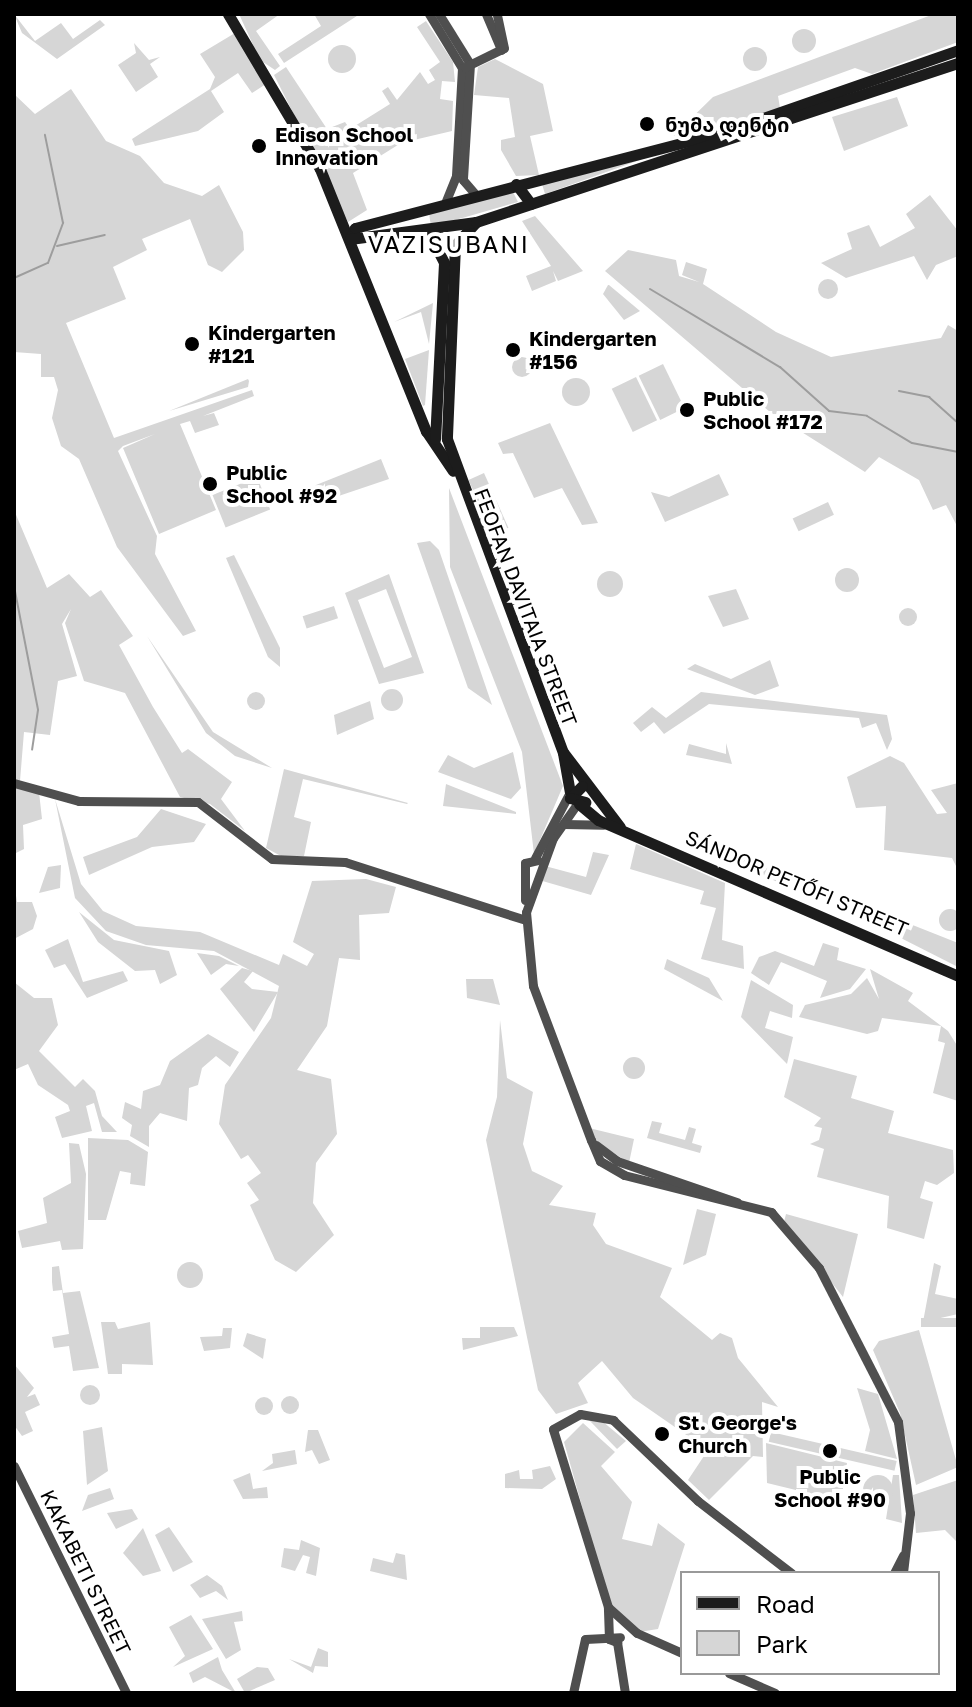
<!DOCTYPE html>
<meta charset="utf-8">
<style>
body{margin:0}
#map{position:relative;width:972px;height:1707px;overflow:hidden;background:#fff;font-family:"Golos Text","Noto Sans Georgian",sans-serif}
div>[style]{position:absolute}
.green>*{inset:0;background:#d6d6d6;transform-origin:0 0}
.round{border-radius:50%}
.stream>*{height:2px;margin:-1px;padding:0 1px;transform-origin:1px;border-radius:1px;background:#9d9d9d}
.tertiary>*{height:9px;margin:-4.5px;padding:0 4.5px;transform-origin:4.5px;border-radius:4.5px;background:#4f4f4f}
.secondary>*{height:11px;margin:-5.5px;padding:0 5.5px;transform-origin:5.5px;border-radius:5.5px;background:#1c1c1c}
.dots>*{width:22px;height:22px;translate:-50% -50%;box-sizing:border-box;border:4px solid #fff;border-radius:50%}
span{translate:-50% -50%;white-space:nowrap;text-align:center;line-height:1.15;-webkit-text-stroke:8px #fff;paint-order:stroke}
.poi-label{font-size:20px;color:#000;font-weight:700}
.left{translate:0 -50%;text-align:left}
.street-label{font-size:20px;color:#000}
.quarter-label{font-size:24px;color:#000;letter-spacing:2px}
.frame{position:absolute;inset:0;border:16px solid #000;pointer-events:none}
.legend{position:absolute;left:680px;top:1571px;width:260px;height:104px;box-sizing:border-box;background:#fff;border:2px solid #999;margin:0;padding:10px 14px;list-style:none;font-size:24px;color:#000}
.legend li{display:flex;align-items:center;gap:16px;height:40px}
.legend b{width:40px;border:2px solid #999}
</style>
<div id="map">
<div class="green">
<div style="clip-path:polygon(14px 14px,35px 41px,61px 23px,73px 39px,100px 20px,105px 25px,57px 59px,22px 33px)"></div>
<div style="clip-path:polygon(239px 14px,280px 14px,256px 31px,280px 66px,275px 70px,260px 60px)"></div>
<div style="clip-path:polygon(314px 14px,360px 14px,284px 63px,278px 54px,321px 26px)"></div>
<div style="clip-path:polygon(934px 14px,958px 14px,958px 42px,872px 74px,855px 68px,778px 96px,780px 108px,736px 124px,673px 136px,713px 97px)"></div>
<div style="clip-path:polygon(426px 21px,453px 62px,455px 82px,442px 81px,440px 99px,453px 101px,452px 131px,401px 143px,353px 173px,367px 210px,348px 222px,274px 75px,286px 67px,327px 129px,345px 122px,350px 129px,390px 104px,382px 91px,388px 87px,397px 100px,420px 72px,428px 84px,435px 80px,429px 70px,440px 62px,417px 27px)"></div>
<div class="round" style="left:792px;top:29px;width:24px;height:24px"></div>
<div style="clip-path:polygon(235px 33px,266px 84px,252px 93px,238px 73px,211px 91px,224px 112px,198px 131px,135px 146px,132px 139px,210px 89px,215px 77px,200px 54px)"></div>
<div style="clip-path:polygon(134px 43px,149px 60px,160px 57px,150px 64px,158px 77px,136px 92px,118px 65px,136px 53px)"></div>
<div class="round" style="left:328px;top:45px;width:28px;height:28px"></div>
<div class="round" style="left:743px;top:47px;width:24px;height:24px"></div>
<div style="clip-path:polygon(495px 59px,543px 84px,553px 131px,530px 136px,539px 175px,516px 176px,501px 150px,501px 140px,515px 137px,509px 98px,474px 95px,478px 67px)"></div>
<div style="clip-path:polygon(71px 89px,106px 141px,140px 156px,164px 183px,202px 196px,219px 185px,243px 232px,244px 250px,222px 272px,208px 265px,190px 219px,142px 239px,147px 250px,113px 267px,126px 299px,66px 323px,114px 438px,252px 390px,254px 396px,203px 416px,214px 413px,219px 425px,195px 433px,190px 421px,180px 424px,216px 510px,159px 534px,123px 448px,155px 434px,123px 446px,118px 451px,157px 536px,155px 554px,196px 631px,183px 636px,117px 547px,79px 459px,61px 446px,52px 418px,58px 390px,54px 377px,41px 377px,41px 354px,14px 352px,14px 94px,35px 114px)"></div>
<div style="clip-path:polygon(897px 97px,908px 126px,844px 151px,832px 117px)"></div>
<div style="clip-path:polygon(651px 156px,545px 194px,542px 184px)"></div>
<div style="clip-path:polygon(513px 192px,518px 202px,431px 227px,429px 213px)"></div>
<div style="clip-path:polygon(930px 195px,958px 231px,958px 256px,936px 265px,927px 280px,914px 256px,846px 278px,821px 263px,852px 249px,847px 233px,869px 225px,880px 247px,915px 228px,906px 214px)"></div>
<div style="clip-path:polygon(535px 216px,583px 271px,558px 281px,553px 271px,556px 281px,532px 291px,526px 276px,551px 266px,522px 221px)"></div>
<div style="clip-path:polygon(628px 250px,676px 260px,679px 276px,699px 282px,682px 275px,686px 262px,707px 269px,703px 284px,776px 332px,831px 357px,941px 338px,948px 325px,958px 331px,958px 528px,946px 505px,933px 510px,919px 480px,879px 457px,865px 472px,770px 412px,605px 271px)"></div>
<div class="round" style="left:818px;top:279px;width:20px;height:20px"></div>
<div style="clip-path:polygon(608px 285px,609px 285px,640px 311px,624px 320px,603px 294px)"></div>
<div style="clip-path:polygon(433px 303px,429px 344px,421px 312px,394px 322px)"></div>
<div style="clip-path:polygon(429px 350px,425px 405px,423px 406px,405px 359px)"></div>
<div class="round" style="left:512px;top:357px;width:20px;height:20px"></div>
<div style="left:663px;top:364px;width:49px;height:27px;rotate:64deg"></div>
<div style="left:636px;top:377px;width:48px;height:27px;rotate:64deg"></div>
<div class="round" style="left:562px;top:378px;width:28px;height:28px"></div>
<div style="clip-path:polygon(249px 381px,248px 387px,169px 411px,248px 379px)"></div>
<div style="clip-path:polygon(550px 423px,598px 523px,582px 525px,562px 488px,534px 498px,513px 453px,503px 454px,498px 443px)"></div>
<div style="clip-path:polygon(381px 459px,389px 479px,309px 506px,302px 501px,301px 491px)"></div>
<div style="left:484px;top:473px;width:60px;height:17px;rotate:66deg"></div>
<div style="clip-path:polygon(719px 474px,729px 495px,665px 522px,651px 492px,669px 497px)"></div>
<div style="left:257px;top:477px;width:35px;height:48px;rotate:68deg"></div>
<div style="clip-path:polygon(449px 488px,563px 786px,534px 854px,522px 752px,450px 567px)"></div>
<div style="left:828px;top:502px;width:14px;height:39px;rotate:65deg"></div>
<div style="clip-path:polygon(14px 510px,47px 588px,69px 574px,90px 597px,101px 590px,133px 636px,119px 645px,153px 707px,182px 753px,188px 749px,232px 782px,221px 799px,245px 831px,210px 804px,180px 797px,125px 693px,84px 681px,65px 623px,71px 609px,62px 624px,77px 676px,58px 681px,50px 735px,24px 732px,20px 781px,14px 780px)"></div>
<div style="clip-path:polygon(430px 541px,439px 550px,492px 705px,468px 688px,417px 543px)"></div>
<div style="clip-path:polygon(234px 555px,280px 648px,280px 667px,268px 657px,226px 558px)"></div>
<div class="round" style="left:835px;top:568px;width:24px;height:24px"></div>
<div class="round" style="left:597px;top:571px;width:26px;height:26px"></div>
<div style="clip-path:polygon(evenodd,389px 574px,424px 673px,379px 684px,345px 593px,389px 574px,386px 589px,412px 657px,384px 668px,358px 600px,386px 589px)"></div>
<div style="clip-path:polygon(736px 589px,749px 619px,723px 627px,708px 596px)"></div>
<div style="left:334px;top:606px;width:13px;height:33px;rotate:72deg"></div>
<div class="round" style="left:899px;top:608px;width:18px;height:18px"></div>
<div style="clip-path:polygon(147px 636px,213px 732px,272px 768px,235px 756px,206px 733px)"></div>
<div style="clip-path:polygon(770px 660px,779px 686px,755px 695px,687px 669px,695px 664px,731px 679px)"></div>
<div class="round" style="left:381px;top:689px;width:22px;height:22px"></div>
<div style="clip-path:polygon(701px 692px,887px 715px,892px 739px,887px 750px,876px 723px,862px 728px,859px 718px,709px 704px,664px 734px,654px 722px,641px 732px,633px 723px,652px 707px,666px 718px)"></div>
<div class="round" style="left:247px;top:692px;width:18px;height:18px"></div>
<div style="clip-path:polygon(370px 701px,374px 719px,337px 735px,334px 715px)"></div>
<div style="clip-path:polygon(726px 743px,732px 764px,686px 755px,689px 744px,726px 754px)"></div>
<div style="clip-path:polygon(513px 752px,521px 788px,511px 799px,438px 772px,448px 755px,474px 768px)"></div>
<div style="clip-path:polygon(890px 756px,904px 763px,937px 814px,947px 813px,931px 790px,958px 783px,958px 870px,952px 858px,884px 850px,886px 806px,856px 808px,847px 777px)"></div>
<div style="clip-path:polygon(284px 769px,408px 803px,407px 804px,303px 779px,294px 817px,311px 822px,304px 856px,281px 856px,266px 848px)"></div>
<div style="clip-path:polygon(446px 784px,516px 812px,516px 814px,443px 806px)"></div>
<div style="clip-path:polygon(14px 787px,39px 792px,42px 819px,23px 825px,24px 849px,14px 854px)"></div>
<div style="clip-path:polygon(55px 799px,81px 884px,103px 911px,136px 926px,200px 932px,279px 965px,283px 954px,307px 966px,314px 954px,293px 942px,312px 881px,366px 879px,396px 887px,389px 913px,359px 915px,360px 960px,339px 958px,327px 1026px,297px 1070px,331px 1079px,337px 1134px,316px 1163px,313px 1203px,334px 1235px,296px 1272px,275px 1260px,250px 1205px,259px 1200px,247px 1183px,261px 1173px,248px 1155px,241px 1159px,219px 1124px,225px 1085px,271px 1018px,279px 986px,214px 951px,146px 945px,106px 931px,75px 898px)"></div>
<div style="clip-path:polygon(161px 809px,206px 824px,194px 842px,152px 847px,89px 875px,83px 857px,137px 837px)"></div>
<div style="clip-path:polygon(636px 844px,725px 883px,722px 940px,743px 946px,744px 969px,701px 959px,716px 908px,700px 904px,704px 891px,630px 869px)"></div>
<div style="clip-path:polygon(710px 850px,755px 863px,795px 878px,788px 887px)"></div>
<div style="clip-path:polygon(593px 852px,609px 855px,591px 895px,539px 880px,545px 866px,586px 877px)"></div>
<div style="clip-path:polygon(61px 865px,60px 888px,39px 893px,48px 867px)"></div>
<div style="clip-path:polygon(14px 883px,17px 902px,32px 902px,37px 916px,33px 929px,14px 939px)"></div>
<div class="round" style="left:939px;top:909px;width:22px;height:22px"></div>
<div style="clip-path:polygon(79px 912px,114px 940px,169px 951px,177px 975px,160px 984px,155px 970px,135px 971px,98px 942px)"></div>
<div style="clip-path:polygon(905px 922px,958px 943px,958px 967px,885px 930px)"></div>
<div style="clip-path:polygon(68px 939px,83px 982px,123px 971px,128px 981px,87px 998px,65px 964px,54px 968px,45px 950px)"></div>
<div style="clip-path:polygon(823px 943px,839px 948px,837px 960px,866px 969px,850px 989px,820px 998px,827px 981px,781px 962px,769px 985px,751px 973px,759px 957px,775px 951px,814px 966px)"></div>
<div style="clip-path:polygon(197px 953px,219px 956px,239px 966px,226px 964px,211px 975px)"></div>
<div style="clip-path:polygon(667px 959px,709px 978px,723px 1001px,664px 969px)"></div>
<div style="clip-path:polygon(242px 968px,253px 971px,244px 982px,252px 989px,278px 992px,254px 1032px,220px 989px)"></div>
<div style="clip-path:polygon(870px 969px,913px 993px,908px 1001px,948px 1031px,958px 1047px,958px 1101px,933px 1093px,945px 1043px,938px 1041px,941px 1026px,882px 1018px,878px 1031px,867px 1034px,799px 1017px,805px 1005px,851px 994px,867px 978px,879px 999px)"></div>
<div style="clip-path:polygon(466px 979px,493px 979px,500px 1005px,467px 998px)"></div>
<div style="clip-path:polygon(751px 980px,793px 1005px,792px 1018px,770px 1011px,765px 1028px,793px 1037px,787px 1064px,741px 1017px)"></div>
<div style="clip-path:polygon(14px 982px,34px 998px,52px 998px,58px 1025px,39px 1051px,75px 1087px,83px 1079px,95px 1091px,102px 1116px,117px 1132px,102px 1132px,94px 1103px,86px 1106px,92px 1131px,62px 1138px,55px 1117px,70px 1111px,68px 1105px,38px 1085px,28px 1064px,14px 1070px)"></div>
<div style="clip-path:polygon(500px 1020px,507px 1078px,533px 1092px,523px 1144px,532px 1171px,563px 1186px,549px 1205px,596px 1213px,593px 1225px,606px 1244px,672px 1268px,660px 1297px,712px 1340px,720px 1333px,732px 1338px,738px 1358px,778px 1407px,762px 1402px,763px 1457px,753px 1456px,709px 1500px,688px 1480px,708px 1450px,633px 1398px,602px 1361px,578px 1383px,588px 1403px,556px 1414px,538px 1390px,486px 1140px,497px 1097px)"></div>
<div style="clip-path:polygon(208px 1034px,239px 1052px,230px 1067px,216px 1056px,202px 1068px,198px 1085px,189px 1088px,187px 1121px,160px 1113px,149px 1126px,149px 1147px,130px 1136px,132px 1125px,122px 1118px,125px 1102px,141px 1109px,143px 1091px,160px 1085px,170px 1061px)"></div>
<div class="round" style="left:623px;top:1057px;width:22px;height:22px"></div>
<div style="clip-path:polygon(794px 1059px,857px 1076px,851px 1098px,894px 1111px,888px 1133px,953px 1150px,954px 1173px,937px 1185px,925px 1181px,920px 1198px,933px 1202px,924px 1239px,887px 1228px,889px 1196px,817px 1177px,824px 1149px,810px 1144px,819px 1140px,822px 1128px,814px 1126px,821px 1118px,784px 1097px)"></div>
<div style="clip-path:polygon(652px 1121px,662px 1123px,659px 1133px,685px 1140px,689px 1127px,696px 1129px,692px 1143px,702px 1146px,700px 1153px,647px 1138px)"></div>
<div style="clip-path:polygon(589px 1128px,634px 1139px,629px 1163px,594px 1140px)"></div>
<div style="clip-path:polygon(88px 1138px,128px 1140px,148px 1152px,145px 1186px,130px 1184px,131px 1173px,120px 1171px,106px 1220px,88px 1220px)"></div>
<div style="clip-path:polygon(69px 1143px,79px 1144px,86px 1174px,83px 1249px,62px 1250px,60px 1241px,22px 1248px,18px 1231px,47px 1223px,43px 1198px,71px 1183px)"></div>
<div style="clip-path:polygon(697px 1209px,716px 1214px,706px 1255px,683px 1265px)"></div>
<div style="clip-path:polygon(786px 1214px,858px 1234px,843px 1297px,784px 1222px)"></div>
<div class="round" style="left:177px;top:1262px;width:26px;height:26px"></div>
<div style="clip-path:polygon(934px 1263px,941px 1266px,935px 1294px,958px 1299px,958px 1314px,923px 1322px)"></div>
<div style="clip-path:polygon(59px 1266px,63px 1293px,80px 1291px,99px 1368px,73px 1371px,69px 1346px,54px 1348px,52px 1337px,69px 1334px,62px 1290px,53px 1291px,52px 1282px,52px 1267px)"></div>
<div style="left:958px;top:1318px;width:9px;height:37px;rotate:90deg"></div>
<div style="clip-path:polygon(101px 1322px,115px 1322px,118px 1329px,150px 1322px,153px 1365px,122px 1364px,122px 1374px,108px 1374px)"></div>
<div style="clip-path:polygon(480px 1327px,514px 1327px,518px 1336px,463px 1350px,462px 1338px,480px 1338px)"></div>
<div style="clip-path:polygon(223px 1328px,232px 1328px,230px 1348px,204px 1351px,200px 1337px,222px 1336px)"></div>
<div style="clip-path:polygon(919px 1330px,958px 1467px,916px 1485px,900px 1413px,873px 1350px,879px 1341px)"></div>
<div style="clip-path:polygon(247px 1333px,266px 1339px,263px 1359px,243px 1346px)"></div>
<div style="clip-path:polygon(14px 1364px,34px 1388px,27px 1397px,35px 1394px,40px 1405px,25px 1412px,33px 1431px,22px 1436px,14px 1425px)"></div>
<div class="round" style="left:80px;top:1385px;width:20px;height:20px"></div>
<div style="clip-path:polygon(857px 1388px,878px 1394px,897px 1459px,865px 1451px,870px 1430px)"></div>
<div class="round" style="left:281px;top:1396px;width:18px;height:18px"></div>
<div class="round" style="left:255px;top:1397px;width:18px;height:18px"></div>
<div style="clip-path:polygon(589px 1420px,602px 1421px,626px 1441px,617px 1449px)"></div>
<div style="clip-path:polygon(583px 1423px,615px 1452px,601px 1466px,632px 1502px,622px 1539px,652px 1546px,658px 1523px,685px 1544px,658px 1629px,639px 1632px,610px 1606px,564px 1442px)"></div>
<div style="clip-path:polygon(102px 1427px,108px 1471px,87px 1485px,83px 1431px)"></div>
<div style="clip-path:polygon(308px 1430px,318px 1430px,330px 1460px,319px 1464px,312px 1450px,305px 1452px)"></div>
<div style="left:771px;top:1432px;width:129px;height:10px;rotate:13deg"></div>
<div style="clip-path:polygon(766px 1443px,847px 1463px,841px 1501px,767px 1483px)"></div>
<div style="clip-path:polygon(295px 1450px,297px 1464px,262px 1471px,273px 1463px,272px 1454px)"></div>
<div style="clip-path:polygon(550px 1466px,556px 1479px,542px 1489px,505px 1488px,505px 1474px,519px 1470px,520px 1479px,533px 1479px,532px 1470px)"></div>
<div style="clip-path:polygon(250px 1473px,253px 1489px,267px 1487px,268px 1498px,243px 1499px,233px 1480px)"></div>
<div style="clip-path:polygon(893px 1475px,899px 1475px,902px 1523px,886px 1519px)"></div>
<div class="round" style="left:863px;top:1475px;width:30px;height:30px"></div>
<div style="clip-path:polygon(958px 1480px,958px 1543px,945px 1530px,916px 1533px,913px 1495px)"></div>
<div style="clip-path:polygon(110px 1488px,114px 1499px,82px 1511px,88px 1495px)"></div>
<div style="clip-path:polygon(132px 1509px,138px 1519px,116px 1529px,107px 1513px)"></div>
<div style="clip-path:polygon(169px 1527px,193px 1562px,173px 1572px,155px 1535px)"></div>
<div style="clip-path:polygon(143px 1528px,161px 1571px,143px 1576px,123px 1553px)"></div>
<div style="clip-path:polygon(301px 1540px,320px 1548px,316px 1576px,306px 1573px,310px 1557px,303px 1555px,295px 1571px,281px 1567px,284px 1548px,299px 1550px)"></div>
<div style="clip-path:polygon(396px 1553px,405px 1555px,407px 1580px,370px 1571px,373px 1558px,393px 1563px)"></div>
<div style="clip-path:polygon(207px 1575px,222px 1586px,228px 1600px,216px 1591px,200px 1598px,190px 1585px)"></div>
<div style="clip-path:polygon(242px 1611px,243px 1621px,234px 1622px,241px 1650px,226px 1659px,202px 1619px)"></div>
<div style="clip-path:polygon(191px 1615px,213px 1649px,173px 1667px,185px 1656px,169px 1627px)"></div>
<div style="clip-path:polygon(318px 1648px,328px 1652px,328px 1667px,315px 1666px,313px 1673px,289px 1659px,311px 1667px)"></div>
<div style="clip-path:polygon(218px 1657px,222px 1670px,236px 1693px,205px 1677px,193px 1683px,189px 1673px)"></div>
<div style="clip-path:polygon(257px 1667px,268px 1668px,275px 1680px,245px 1693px,237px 1679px)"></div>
</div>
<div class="stream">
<div style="left:57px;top:246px;width:49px;rotate:-12.9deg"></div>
<div style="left:14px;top:278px;width:37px;rotate:-24deg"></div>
<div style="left:48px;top:263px;width:43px;rotate:-69.4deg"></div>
<div style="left:63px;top:223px;width:90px;rotate:-101.6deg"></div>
<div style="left:650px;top:289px;width:152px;rotate:31deg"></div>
<div style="left:780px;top:367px;width:66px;rotate:41.9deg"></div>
<div style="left:829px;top:411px;width:38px;rotate:7deg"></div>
<div style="left:867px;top:416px;width:52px;rotate:31deg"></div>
<div style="left:912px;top:443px;width:47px;rotate:11.1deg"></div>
<div style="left:899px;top:391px;width:31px;rotate:11deg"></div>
<div style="left:929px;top:397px;width:39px;rotate:42deg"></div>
<div style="left:14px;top:586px;width:126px;rotate:79deg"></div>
<div style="left:38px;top:710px;width:40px;rotate:98.5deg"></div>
</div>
<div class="tertiary">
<div style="left:429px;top:14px;width:63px;rotate:58.6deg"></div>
<div style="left:462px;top:68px;width:108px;rotate:93.2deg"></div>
<div style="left:456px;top:176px;width:29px;rotate:112deg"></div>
<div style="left:439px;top:14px;width:59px;rotate:58.2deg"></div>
<div style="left:470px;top:64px;width:116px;rotate:93.5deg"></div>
<div style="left:463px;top:180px;width:20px;rotate:49deg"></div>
<div style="left:486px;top:14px;width:39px;rotate:67deg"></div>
<div style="left:465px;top:67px;width:43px;rotate:-26deg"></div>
<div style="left:504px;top:48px;width:35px;rotate:-102deg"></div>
<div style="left:14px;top:783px;width:67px;rotate:15.5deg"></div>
<div style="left:79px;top:801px;width:119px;rotate:0.5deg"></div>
<div style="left:198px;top:802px;width:93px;rotate:37.6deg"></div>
<div style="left:272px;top:859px;width:73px;rotate:2.4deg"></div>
<div style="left:345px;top:862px;width:190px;rotate:17.8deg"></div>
<div style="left:577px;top:804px;width:42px;rotate:125.2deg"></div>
<div style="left:553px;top:838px;width:79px;rotate:110deg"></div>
<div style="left:526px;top:912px;width:74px;rotate:84.6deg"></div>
<div style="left:533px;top:986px;width:165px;rotate:69.4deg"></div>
<div style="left:591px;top:1140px;width:23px;rotate:67deg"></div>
<div style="left:600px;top:1161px;width:28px;rotate:30deg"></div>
<div style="left:624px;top:1175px;width:152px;rotate:14.1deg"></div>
<div style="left:771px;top:1212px;width:74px;rotate:49.4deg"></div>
<div style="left:819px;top:1268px;width:173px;rotate:62.8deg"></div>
<div style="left:898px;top:1422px;width:92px;rotate:82.5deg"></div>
<div style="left:910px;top:1513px;width:60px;rotate:96.7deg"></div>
<div style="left:564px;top:824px;width:39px;rotate:1deg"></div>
<div style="left:535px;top:858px;width:72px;rotate:-62deg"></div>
<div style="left:525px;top:900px;width:37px;rotate:-90deg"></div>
<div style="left:525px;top:863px;width:13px;rotate:-13deg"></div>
<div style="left:596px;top:1145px;width:26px;rotate:37deg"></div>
<div style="left:617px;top:1161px;width:127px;rotate:18.9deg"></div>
<div style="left:14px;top:1466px;width:253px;rotate:63.7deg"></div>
<div style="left:894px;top:1573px;width:20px;rotate:-63deg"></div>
<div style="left:608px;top:1607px;width:39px;rotate:42deg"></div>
<div style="left:637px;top:1633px;width:49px;rotate:24deg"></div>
<div style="left:609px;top:1639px;width:32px;rotate:-92deg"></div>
<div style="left:608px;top:1607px;width:186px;rotate:-107.2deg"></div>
<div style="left:553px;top:1429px;width:31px;rotate:-29deg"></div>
<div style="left:580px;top:1414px;width:34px;rotate:10deg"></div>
<div style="left:613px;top:1420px;width:117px;rotate:43.6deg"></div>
<div style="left:698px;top:1501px;width:118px;rotate:37.7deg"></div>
<div style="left:609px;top:1639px;width:9px;rotate:21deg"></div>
<div style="left:617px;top:1642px;width:52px;rotate:81.1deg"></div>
<div style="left:729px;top:1673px;width:50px;rotate:23.5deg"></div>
<div style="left:573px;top:1693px;width:55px;rotate:-77.5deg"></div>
<div style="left:585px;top:1639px;width:35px;rotate:-3deg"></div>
</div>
<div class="secondary">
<div style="left:228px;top:14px;width:180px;rotate:59.3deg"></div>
<div style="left:320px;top:169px;width:283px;rotate:68deg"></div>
<div style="left:426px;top:431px;width:48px;rotate:56deg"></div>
<div style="left:516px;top:184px;width:25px;rotate:53deg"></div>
<div style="left:476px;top:222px;width:31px;rotate:132deg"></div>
<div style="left:455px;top:245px;width:194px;rotate:92.4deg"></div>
<div style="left:447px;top:439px;width:334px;rotate:69.7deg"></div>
<div style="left:563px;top:752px;width:94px;rotate:52.8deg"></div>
<div style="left:429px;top:233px;width:34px;rotate:63deg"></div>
<div style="left:444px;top:263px;width:176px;rotate:92.9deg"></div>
<div style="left:350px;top:239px;width:12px;rotate:-66deg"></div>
<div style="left:355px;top:228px;width:377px;rotate:-14.6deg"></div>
<div style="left:720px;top:133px;width:252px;rotate:-19.2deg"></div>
<div style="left:350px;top:239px;width:127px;rotate:-7.7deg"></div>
<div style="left:476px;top:222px;width:508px;rotate:-18.26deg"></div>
<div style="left:563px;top:753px;width:39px;rotate:80deg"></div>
<div style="left:582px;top:786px;width:17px;rotate:135deg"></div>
<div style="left:570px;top:798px;width:16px;rotate:15deg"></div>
<div style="left:579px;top:804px;width:25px;rotate:40deg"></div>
<div style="left:598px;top:820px;width:392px;rotate:23.4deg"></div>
</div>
<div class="dots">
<div style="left:647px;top:124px;background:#000"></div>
<div style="left:259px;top:146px;background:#000"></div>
<div style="left:192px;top:344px;background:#000"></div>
<div style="left:513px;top:350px;background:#000"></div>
<div style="left:687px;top:410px;background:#000"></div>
<div style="left:210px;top:484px;background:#000"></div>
<div style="left:662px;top:1434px;background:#000"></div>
<div style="left:830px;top:1451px;background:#000"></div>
</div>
<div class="poi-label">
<span class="left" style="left:665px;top:124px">ნუმა დენტი</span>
<span class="left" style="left:275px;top:146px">Edison School<br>Innovation</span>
<span class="left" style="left:208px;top:344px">Kindergarten<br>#121</span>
<span class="left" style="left:529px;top:350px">Kindergarten<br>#156</span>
<span class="left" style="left:703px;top:410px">Public<br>School #172</span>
<span class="left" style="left:226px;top:484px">Public<br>School #92</span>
<span class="left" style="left:678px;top:1434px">St. George's<br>Church</span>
<span style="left:830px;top:1488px">Public<br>School #90</span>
</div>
<div class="street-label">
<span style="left:526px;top:607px;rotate:69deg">FEOFAN DAVITAIA STREET</span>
<span style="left:797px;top:883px;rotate:23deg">SÁNDOR PETŐFI STREET</span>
<span style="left:86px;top:1572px;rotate:64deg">KAKABETI STREET</span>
</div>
<div class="quarter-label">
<span style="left:449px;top:244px">VAZISUBANI</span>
</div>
<div class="frame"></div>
<ul class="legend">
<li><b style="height:10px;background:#1c1c1c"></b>Road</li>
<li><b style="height:22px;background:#d6d6d6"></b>Park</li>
</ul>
</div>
